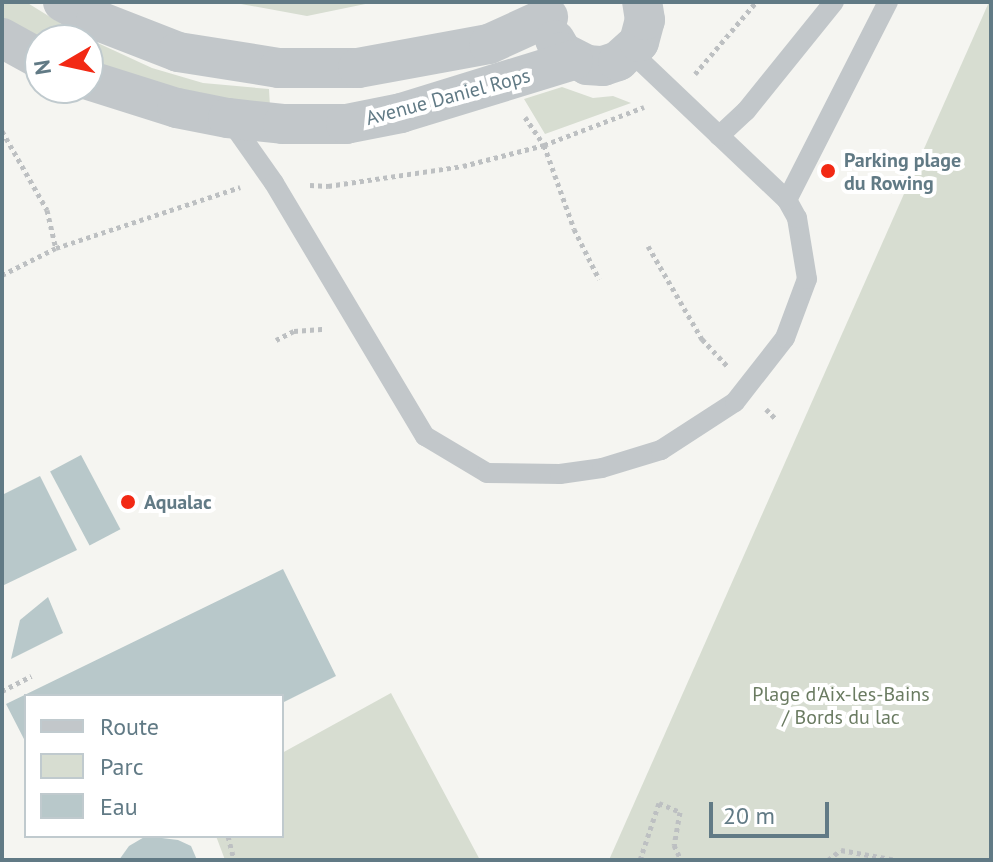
<!DOCTYPE html>
<style>
body{margin:0}
#map{position:relative;width:993px;height:862px;overflow:hidden;background:#f5f5f1;font-family:"PT Sans",sans-serif}
div>[style]{position:absolute}
.green>*{inset:0;background:#d7ddd1}
.water>*{inset:0;background:#b8c8ca;transform-origin:0 0}
.path>*{height:5px;margin-top:-2.5px;transform-origin:0;background:repeating-linear-gradient(90deg,#bdc0c2 0 4px,transparent 0 8px)}
.lane>*{height:20px;margin:-10px;padding:0 10px;transform-origin:10px;border-radius:10px;background:#c2c7ca}
.street>*{height:40px;margin:-20px;padding:0 20px;transform-origin:20px;border-radius:20px;background:#c2c7ca}
.dots>*{width:22px;height:22px;translate:-50% -50%;box-sizing:border-box;border:4px solid #fff;border-radius:50%}
span{translate:-50% -50%;white-space:nowrap;text-align:center;line-height:1.15;-webkit-text-stroke:8px #fff;paint-order:stroke}
.street-label{font-size:20px;color:#617a85}
.poi-label{font-size:20px;color:#617a85;font-weight:700}
.left{translate:0 -50%;text-align:left}
.park-label{font-size:20px;color:#6a7b61}
.frame{position:absolute;inset:0;border:4px solid #617a85;pointer-events:none}
.legend{position:absolute;left:24px;top:694px;width:260px;height:144px;box-sizing:border-box;background:#fff;border:2px solid #c0cace;margin:0;padding:10px 14px;list-style:none;font-size:24px;color:#617a85}
.legend li{display:flex;align-items:center;gap:16px;height:40px}
.legend b{width:40px;border:2px solid #c0cace}
.north{position:absolute;left:24px;top:24px;width:80px;height:80px;box-sizing:border-box;background:#fff;border:2px solid #c0cace;border-radius:50%;rotate:261deg;font-size:22px;font-weight:700;line-height:32px;text-align:center;color:#617a85}
.north::after{content:'';display:block;margin:auto;width:28px;height:36px;background:#f22914;clip-path:polygon(50% 0,100% 100%,50% 72%,0 100%)}
.scale{position:absolute;left:709px;top:802px;width:120px;height:36px;box-sizing:border-box;border:4px solid #617a85;border-top:0;padding-left:10px;font-size:24px;line-height:28px;white-space:nowrap;color:#617a85;-webkit-text-stroke:6px #fff;paint-order:stroke}
</style>
<div id="map">
<div class="green">
<div style="clip-path:polygon(2px 2px,26px 2px,76px 33px,152px 68px,203px 83px,269px 89px,270px 107px,88px 70px,88px 40px,40px 40px,2px 28px)"></div>
<div style="clip-path:polygon(230px 2px,375px 2px,307px 16px)"></div>
<div style="clip-path:polygon(989px 2px,991px 860px,609px 860px)"></div>
<div style="clip-path:polygon(562px 87px,593px 98px,613px 96px,631px 103px,545px 134px,524px 99px)"></div>
<div style="clip-path:polygon(391px 693px,480px 860px,225px 860px,216px 836px,282px 836px,282px 753px)"></div>
</div>
<div class="water">
<div style="left:81px;top:455px;width:84px;height:35px;rotate:62deg"></div>
<div style="clip-path:polygon(40px 476px,77px 550px,2px 586px,2px 495px)"></div>
<div style="clip-path:polygon(283px 569px,336px 676px,282px 703px,282px 696px,26px 696px,26px 743px,6px 704px)"></div>
<div style="clip-path:polygon(48px 597px,63px 633px,11px 659px,20px 620px)"></div>
<div style="clip-path:polygon(146px 836px,178px 840px,191px 846px,197px 860px,119px 860px,129px 846px)"></div>
</div>
<div class="path">
<div style="left:695px;top:74px;width:94px;rotate:-49.7deg"></div>
<div style="left:525px;top:117px;width:34px;rotate:56deg"></div>
<div style="left:544px;top:145px;width:89px;rotate:70.3deg"></div>
<div style="left:574px;top:229px;width:56px;rotate:63.4deg"></div>
<div style="left:2px;top:131px;width:91px;rotate:60.3deg"></div>
<div style="left:47px;top:210px;width:39px;rotate:77deg"></div>
<div style="left:310px;top:185px;width:18px;rotate:3deg"></div>
<div style="left:328px;top:186px;width:136px;rotate:-8.4deg"></div>
<div style="left:463px;top:166px;width:84px;rotate:-14.5deg"></div>
<div style="left:544px;top:145px;width:107px;rotate:-20.8deg"></div>
<div style="left:648px;top:246px;width:108px;rotate:59.9deg"></div>
<div style="left:702px;top:339px;width:37px;rotate:47deg"></div>
<div style="left:2px;top:275px;width:60px;rotate:-26.6deg"></div>
<div style="left:56px;top:248px;width:194px;rotate:-18.3deg"></div>
<div style="left:276px;top:340px;width:20px;rotate:-27deg"></div>
<div style="left:294px;top:331px;width:31px;rotate:-4deg"></div>
<div style="left:766px;top:409px;width:14px;rotate:45deg"></div>
<div style="left:2px;top:691px;width:33px;rotate:-27deg"></div>
<div style="left:228px;top:836px;width:25px;rotate:76deg"></div>
<div style="left:640px;top:860px;width:60px;rotate:-71.6deg"></div>
<div style="left:659px;top:803px;width:23px;rotate:23deg"></div>
<div style="left:680px;top:812px;width:34px;rotate:100deg"></div>
<div style="left:674px;top:845px;width:17px;rotate:65deg"></div>
<div style="left:828px;top:860px;width:16px;rotate:-38deg"></div>
<div style="left:841px;top:850px;width:56px;rotate:10.3deg"></div>
</div>
<div class="lane">
<div style="left:229px;top:119px;width:78px;rotate:54.9deg"></div>
<div style="left:274px;top:183px;width:295px;rotate:59.2deg"></div>
<div style="left:425px;top:436px;width:72px;rotate:30.8deg"></div>
<div style="left:487px;top:473px;width:73px;rotate:0.8deg"></div>
<div style="left:560px;top:474px;width:42px;rotate:-8.1deg"></div>
<div style="left:602px;top:468px;width:62px;rotate:-17deg"></div>
<div style="left:661px;top:450px;width:88px;rotate:-33deg"></div>
<div style="left:735px;top:402px;width:81px;rotate:-52deg"></div>
<div style="left:785px;top:338px;width:63px;rotate:-69.6deg"></div>
<div style="left:807px;top:279px;width:62px;rotate:-99.3deg"></div>
<div style="left:797px;top:218px;width:21px;rotate:-119deg"></div>
<div style="left:787px;top:200px;width:215px;rotate:-136.5deg"></div>
<div style="left:719px;top:136px;width:37px;rotate:-43deg"></div>
<div style="left:746px;top:111px;width:140px;rotate:-51.1deg"></div>
<div style="left:787px;top:200px;width:222px;rotate:-63deg"></div>
</div>
<div class="street">
<div style="left:63px;top:2px;width:38px;rotate:29deg"></div>
<div style="left:96px;top:20px;width:88px;rotate:21.3deg"></div>
<div style="left:178px;top:52px;width:102px;rotate:9deg"></div>
<div style="left:279px;top:68px;width:79px"></div>
<div style="left:358px;top:68px;width:133px;rotate:-10.4deg"></div>
<div style="left:489px;top:44px;width:65px;rotate:-24.6deg"></div>
<div style="left:2px;top:38px;width:43px;rotate:28.9deg"></div>
<div style="left:555px;top:40px;width:14px;rotate:60deg"></div>
<div style="left:562px;top:52px;width:28px;rotate:27deg"></div>
<div style="left:587px;top:65px;width:16px;rotate:4deg"></div>
<div style="left:603px;top:66px;width:16px;rotate:-18deg"></div>
<div style="left:618px;top:61px;width:28px;rotate:-42deg"></div>
<div style="left:639px;top:42px;width:23px;rotate:-75deg"></div>
<div style="left:645px;top:20px;width:18px;rotate:-99deg"></div>
<div style="left:88px;top:80px;width:93px;rotate:17.5deg"></div>
<div style="left:177px;top:108px;width:52px;rotate:11.1deg"></div>
<div style="left:228px;top:118px;width:55px;rotate:6.2deg"></div>
<div style="left:283px;top:124px;width:63px"></div>
<div style="left:346px;top:124px;width:56px;rotate:-11.3deg"></div>
<div style="left:401px;top:113px;width:180px;rotate:-17.1deg"></div>
</div>
<div class="dots">
<div style="left:828px;top:171px;background:#f22914"></div>
<div style="left:128px;top:502px;background:#f22914"></div>
</div>
<div class="street-label">
<span style="left:448px;top:97px;rotate:-15deg">Avenue Daniel Rops</span>
</div>
<div class="poi-label">
<span class="left" style="left:844px;top:172px">Parking plage<br>du Rowing</span>
<span class="left" style="left:144px;top:502px">Aqualac</span>
</div>
<div class="park-label">
<span style="left:841px;top:706px">Plage d'Aix-les-Bains<br>/ Bords du lac</span>
</div>
<div class="frame"></div>
<ul class="legend">
<li><b style="height:10px;background:#c2c7ca"></b>Route</li>
<li><b style="height:22px;background:#d7ddd1"></b>Parc</li>
<li><b style="height:22px;background:#b8c8ca"></b>Eau</li>
</ul>
<div class="north">N</div>
<div class="scale">20 m</div>
</div>
